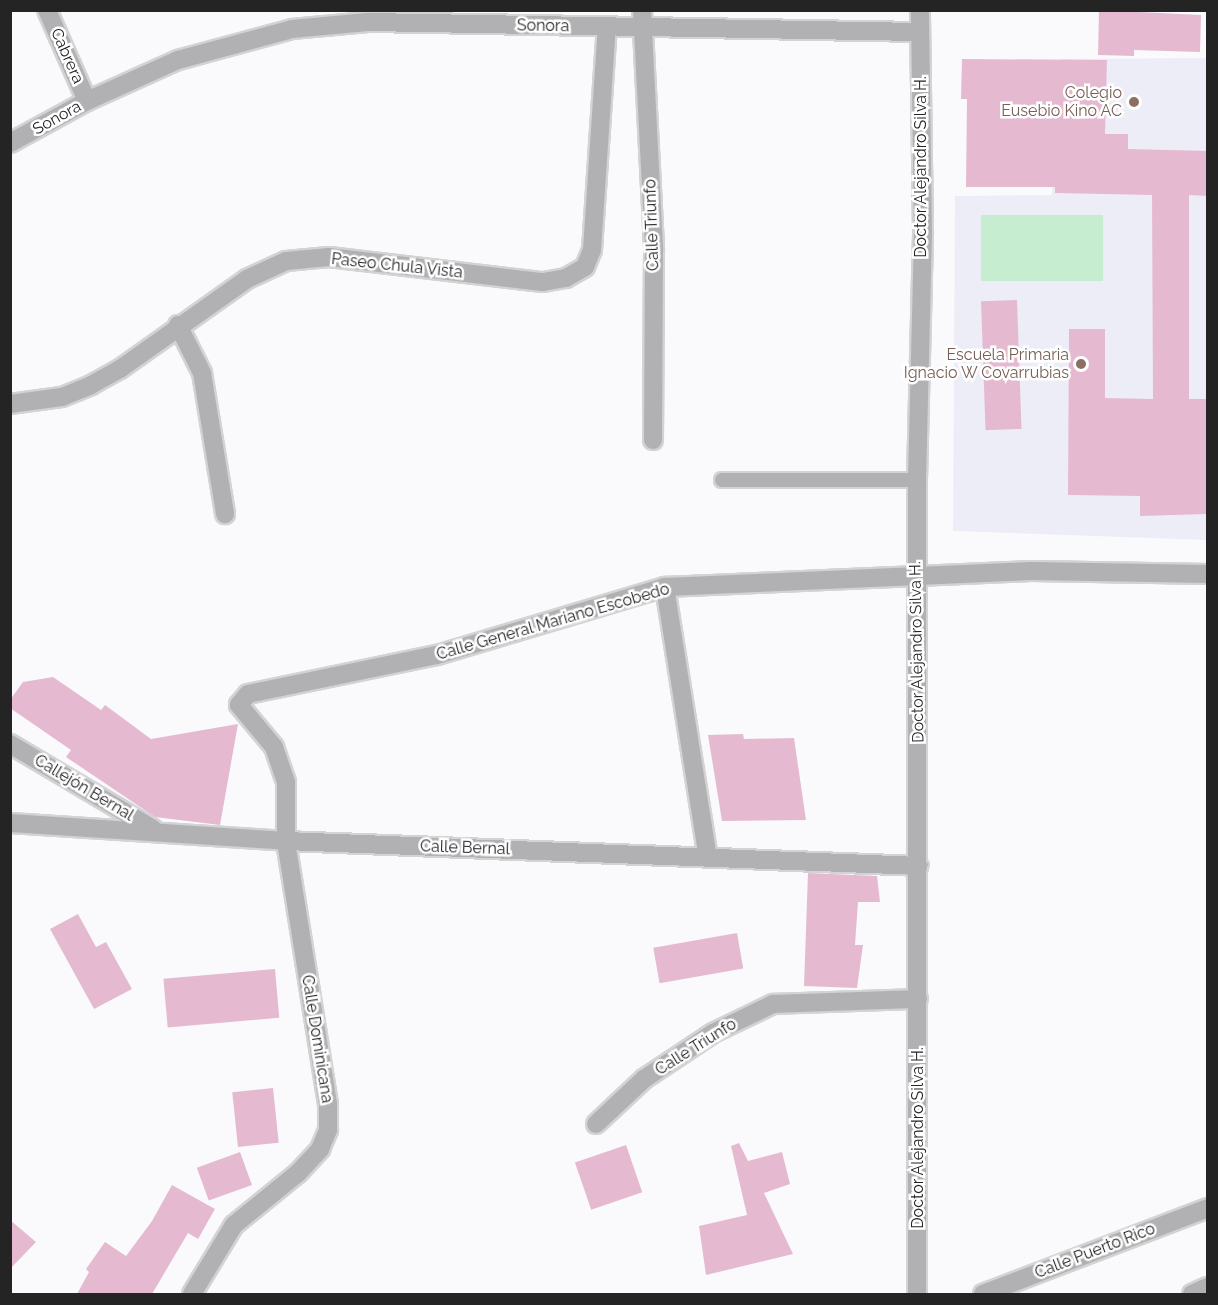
<!DOCTYPE html>
<meta charset="utf-8">
<style>
body{margin:0}
#map{position:relative;width:1218px;height:1305px;overflow:hidden;background:#fafafd;font-family:Raleway,sans-serif}
div>[style]{position:absolute}
.built>*{inset:0;background:#ededf8}
.green>*{inset:0;background:#c7edd0;transform-origin:0 0}
.building>*{inset:0;background:#e5bad1;transform-origin:0 0}
.roads{filter:drop-shadow(2px 0 #d3d3d6) drop-shadow(-2px 0 #d3d3d6) drop-shadow(0 2px #d3d3d6) drop-shadow(0 -2px #d3d3d6)}
.service>*{height:14px;margin:-7px;padding:0 7px;transform-origin:7px;border-radius:7px;background:#b1b1b3}
.minor>*{height:18px;margin:-9px;padding:0 9px;transform-origin:9px;border-radius:9px;background:#b1b1b3}
.tertiary>*{height:18px;margin:-9px;padding:0 9px;transform-origin:9px;border-radius:9px;background:#b1b1b3}
.dots>*{width:16px;height:16px;translate:-50% -50%;box-sizing:border-box;border:3px solid #fff;border-radius:50%}
span{translate:-50% -50%;white-space:nowrap;text-align:center;line-height:1.15;-webkit-text-stroke:5px #fff;paint-order:stroke}
.street-label{font-size:16px;color:#242425}
.education-label{font-size:16px;color:#785e54}
.right{translate:-100% -50%;text-align:right}
.frame{position:absolute;inset:0;border:12px solid #242425;pointer-events:none}
</style>
<div id="map">
<div class="built">
<div style="clip-path:polygon(1207px 58px,1207px 540px,953px 531px,955px 196px,1052px 195px,1054px 144px,1060px 144px,1061px 59px)"></div>
</div>
<div class="green">
<div style="left:981px;top:215px;width:122px;height:66px"></div>
</div>
<div class="building">
<div style="clip-path:polygon(1099px 10px,1201px 15px,1200px 52px,1134px 50px,1134px 56px,1098px 55px)"></div>
<div style="clip-path:polygon(962px 59px,1107px 60px,1105px 134px,1128px 134px,1128px 149px,1208px 151px,1208px 196px,1189px 195px,1189px 399px,1208px 399px,1207px 514px,1140px 516px,1140px 496px,1068px 495px,1069px 329px,1105px 329px,1105px 398px,1153px 399px,1152px 195px,1055px 193px,1055px 187px,966px 187px,967px 99px,961px 99px)"></div>
<div style="left:1017px;top:300px;width:129px;height:36px;rotate:88deg"></div>
<div style="clip-path:polygon(53px 677px,101px 710px,105px 705px,151px 739px,238px 724px,220px 825px,155px 817px,66px 757px,71px 750px,10px 708px,10px 700px,23px 682px)"></div>
<div style="clip-path:polygon(743px 734px,744px 739px,794px 738px,806px 820px,722px 821px,708px 735px)"></div>
<div style="clip-path:polygon(808px 873px,877px 876px,880px 902px,858px 902px,855px 945px,863px 945px,857px 988px,804px 986px)"></div>
<div style="clip-path:polygon(78px 914px,96px 947px,106px 942px,132px 989px,94px 1009px,50px 929px)"></div>
<div style="left:737px;top:933px;width:36px;height:85px;rotate:80deg"></div>
<div style="left:275px;top:969px;width:49px;height:112px;rotate:85deg"></div>
<div style="left:273px;top:1088px;width:55px;height:41px;rotate:84deg"></div>
<div style="clip-path:polygon(739px 1143px,748px 1161px,782px 1152px,790px 1184px,764px 1193px,793px 1254px,706px 1275px,699px 1226px,747px 1215px,731px 1146px)"></div>
<div style="left:626px;top:1145px;width:50px;height:54px;rotate:71deg"></div>
<div style="left:240px;top:1152px;width:35px;height:46px;rotate:70deg"></div>
<div style="clip-path:polygon(172px 1185px,215px 1209px,198px 1239px,188px 1233px,152px 1294px,77px 1294px,89px 1272px,86px 1269px,105px 1242px,126px 1256px,152px 1221px)"></div>
<div style="clip-path:polygon(10px 1220px,36px 1242px,10px 1269px)"></div>
</div>
<div class="roads">
<div class="service">
<div style="left:722px;top:480px;width:195px"></div>
</div>
<div class="minor">
<div style="left:47px;top:10px;width:99px;rotate:66.3deg"></div>
<div style="left:642px;top:10px;width:241px;rotate:87.1deg"></div>
<div style="left:654px;top:251px;width:189px;rotate:90.3deg"></div>
<div style="left:10px;top:143px;width:88px;rotate:-28.6deg"></div>
<div style="left:87px;top:101px;width:100px;rotate:-24.3deg"></div>
<div style="left:178px;top:60px;width:118px;rotate:-15.2deg"></div>
<div style="left:292px;top:29px;width:76px;rotate:-5.3deg"></div>
<div style="left:368px;top:22px;width:552px;rotate:1.04deg"></div>
<div style="left:178px;top:325px;width:54px;rotate:63.4deg"></div>
<div style="left:202px;top:373px;width:143px;rotate:80.7deg"></div>
<div style="left:10px;top:404px;width:52px;rotate:-7.7deg"></div>
<div style="left:62px;top:397px;width:31px;rotate:-22deg"></div>
<div style="left:91px;top:385px;width:33px;rotate:-29deg"></div>
<div style="left:120px;top:369px;width:156px;rotate:-35.3deg"></div>
<div style="left:247px;top:279px;width:43px;rotate:-24.8deg"></div>
<div style="left:286px;top:261px;width:43px;rotate:-5.3deg"></div>
<div style="left:329px;top:257px;width:215px;rotate:6.7deg"></div>
<div style="left:543px;top:282px;width:23px;rotate:-10deg"></div>
<div style="left:566px;top:278px;width:22px;rotate:-30deg"></div>
<div style="left:585px;top:267px;width:18px;rotate:-68deg"></div>
<div style="left:592px;top:250px;width:224px;rotate:-86.2deg"></div>
<div style="left:665px;top:587px;width:273px;rotate:81deg"></div>
<div style="left:10px;top:744px;width:166px;rotate:30.7deg"></div>
<div style="left:10px;top:823px;width:277px;rotate:3.7deg"></div>
<div style="left:286px;top:841px;width:633px;rotate:2.26deg"></div>
<div style="left:596px;top:1124px;width:66px;rotate:-43.2deg"></div>
<div style="left:644px;top:1079px;width:83px;rotate:-33.7deg"></div>
<div style="left:713px;top:1033px;width:67px;rotate:-25.8deg"></div>
<div style="left:773px;top:1004px;width:145px;rotate:-2deg"></div>
<div style="left:192px;top:1294px;width:81px;rotate:-58.7deg"></div>
<div style="left:234px;top:1225px;width:82px;rotate:-39.1deg"></div>
<div style="left:298px;top:1173px;width:33px;rotate:-47deg"></div>
<div style="left:320px;top:1149px;width:21px;rotate:-67deg"></div>
<div style="left:328px;top:1130px;width:26px;rotate:-90deg"></div>
<div style="left:328px;top:1104px;width:266px;rotate:-99.1deg"></div>
<div style="left:286px;top:841px;width:59px;rotate:-90deg"></div>
<div style="left:286px;top:782px;width:37px;rotate:-109deg"></div>
<div style="left:274px;top:747px;width:55px;rotate:-129.8deg"></div>
<div style="left:239px;top:705px;width:14px;rotate:-51deg"></div>
<div style="left:248px;top:694px;width:193px;rotate:-11.7deg"></div>
<div style="left:437px;top:655px;width:238px;rotate:-16.6deg"></div>
<div style="left:665px;top:587px;width:367px;rotate:-2.5deg"></div>
<div style="left:1032px;top:571px;width:176px;rotate:1deg"></div>
<div style="left:917px;top:1294px;width:814px;rotate:-90deg"></div>
<div style="left:917px;top:480px;width:249px;rotate:-88.6deg"></div>
<div style="left:923px;top:231px;width:221px;rotate:-90.8deg"></div>
<div style="left:983px;top:1294px;width:241px;rotate:-20.9deg"></div>
</div>
<div class="tertiary">
<div style="left:1192px;top:1294px;width:17px;rotate:-24deg"></div>
</div>
</div>
<div class="dots">
<div style="left:1134px;top:102px;background:#8d6e63"></div>
<div style="left:1081px;top:364px;background:#8d6e63"></div>
</div>
<div class="street-label">
<span style="left:543px;top:26px;rotate:1deg">Sonora</span>
<span style="left:67px;top:56px;rotate:66deg">Cabrera</span>
<span style="left:57px;top:118px;rotate:-29deg">Sonora</span>
<span style="left:921px;top:167px;rotate:-90deg">Doctor Alejandro Silva H.</span>
<span style="left:652px;top:225px;rotate:-92deg">Calle Triunfo</span>
<span style="left:397px;top:266px;rotate:6deg">Paseo Chula Vista</span>
<span style="left:553px;top:622px;rotate:-16deg">Calle General Mariano Escobedo</span>
<span style="left:917px;top:652px;rotate:-91deg">Doctor Alejandro Silva H.</span>
<span style="left:84px;top:788px;rotate:31deg">Callejón Bernal</span>
<span style="left:465px;top:848px;rotate:2deg">Calle Bernal</span>
<span style="left:317px;top:1039px;rotate:81deg">Calle Dominicana</span>
<span style="left:696px;top:1047px;rotate:-32deg">Calle Triunfo</span>
<span style="left:918px;top:1138px;rotate:-90deg">Doctor Alejandro Silva H.</span>
<span style="left:1095px;top:1251px;rotate:-21deg">Calle Puerto Rico</span>
</div>
<div class="education-label">
<span class="right" style="left:1122px;top:102px">Colegio<br>Eusebio Kino AC</span>
<span class="right" style="left:1069px;top:364px">Escuela Primaria<br>Ignacio W Covarrubias</span>
</div>
<div class="frame"></div>
</div>
